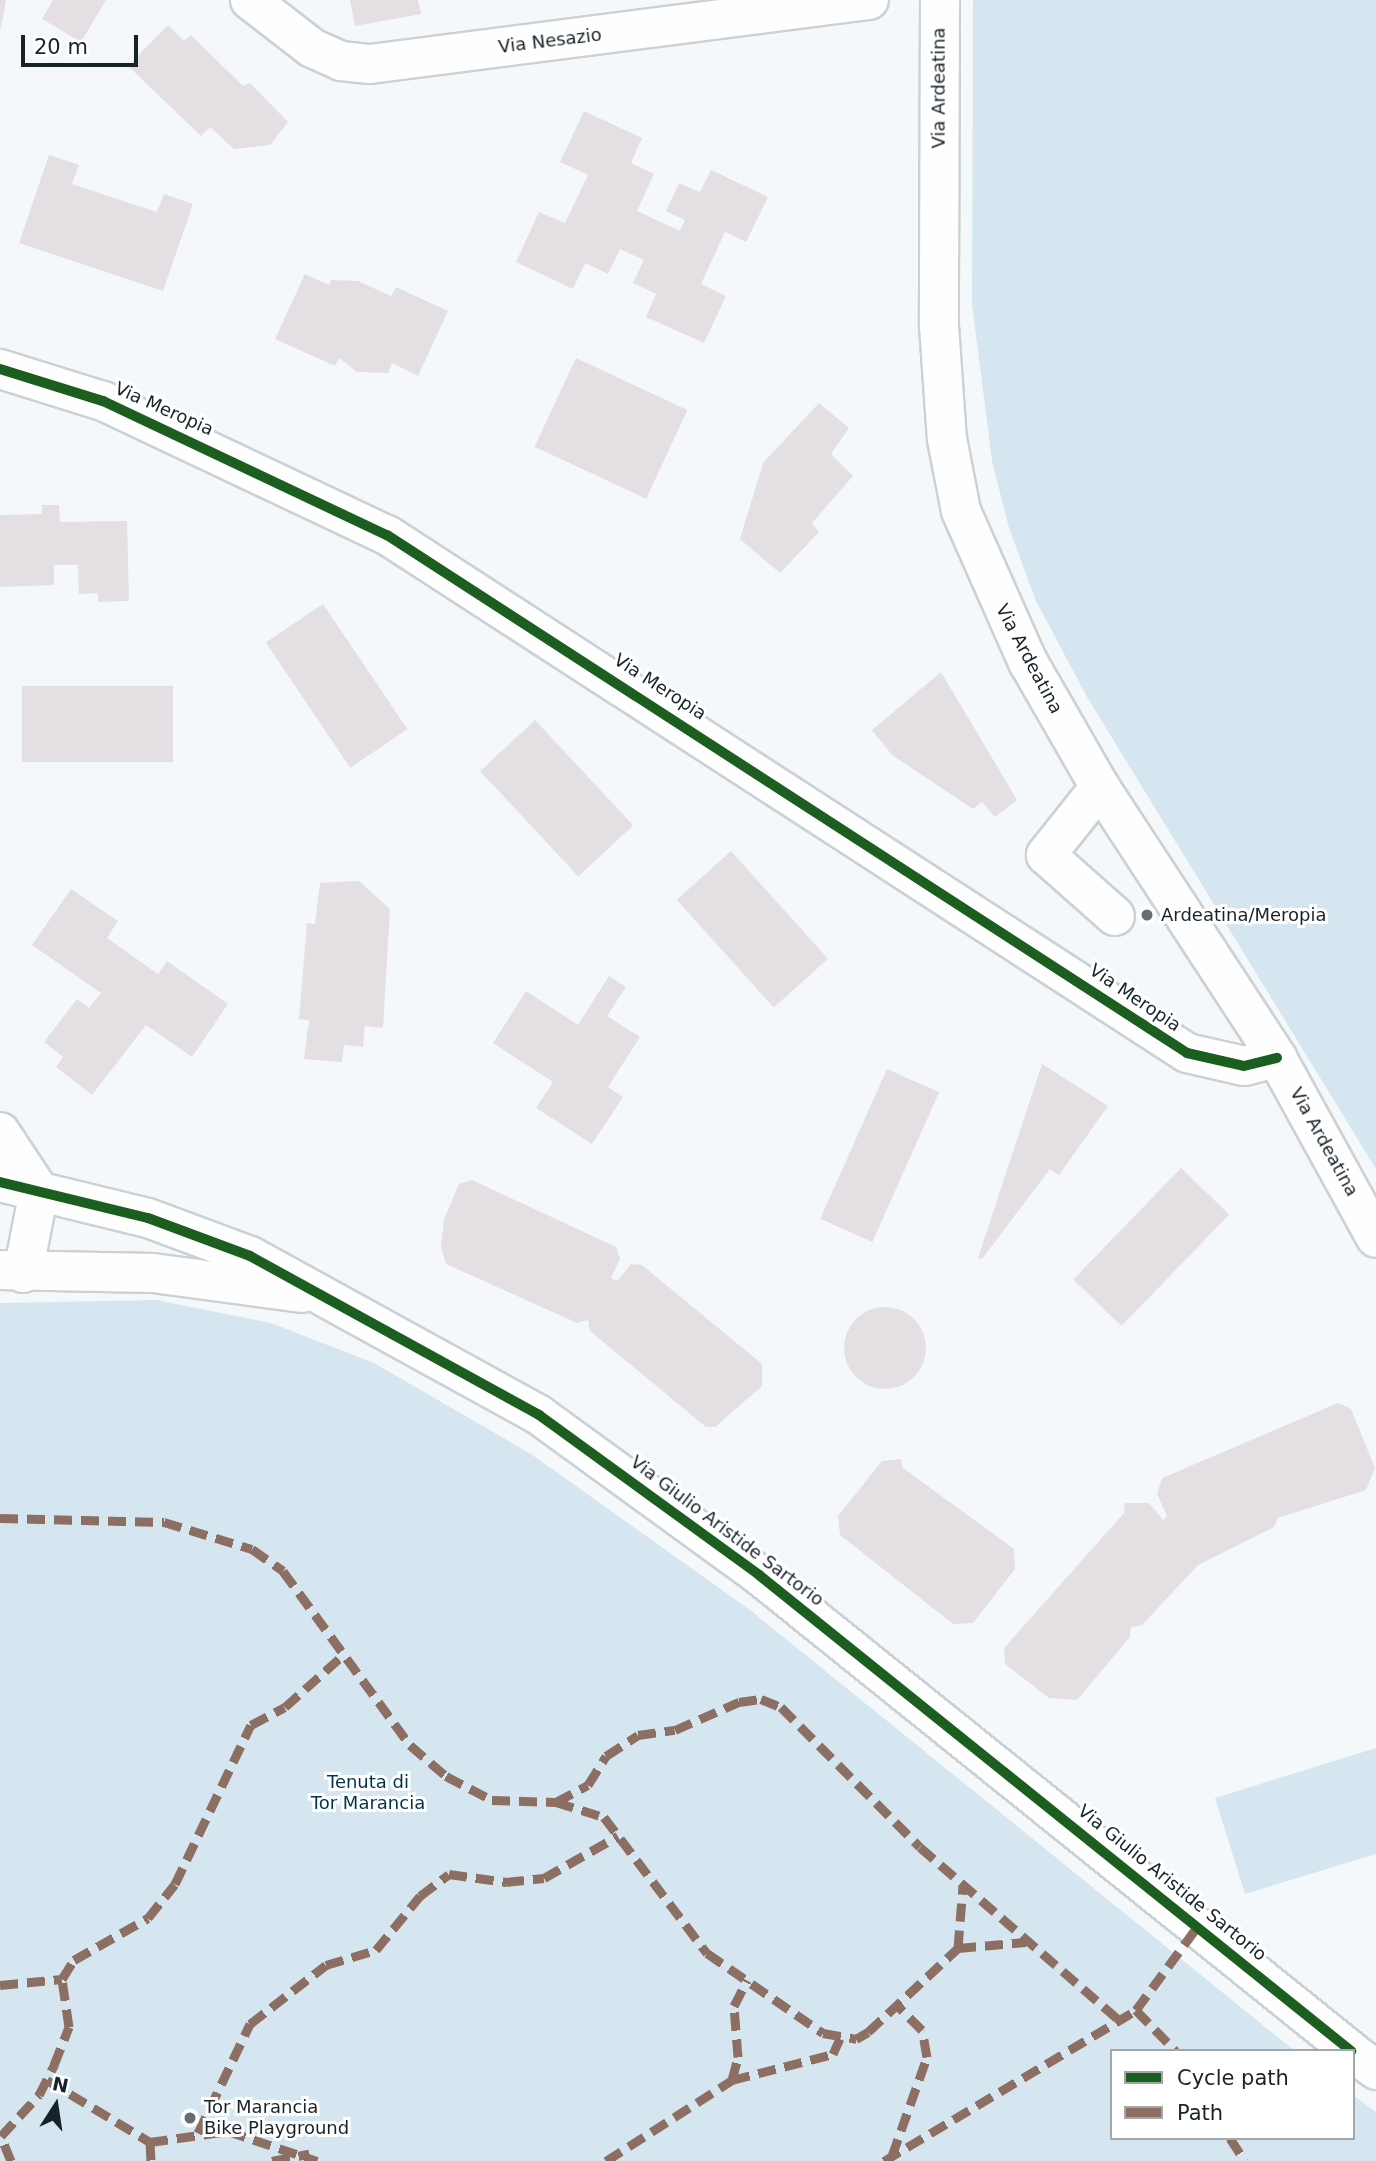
<!DOCTYPE html>
<style>
body{margin:0}
#map{position:relative;width:1376px;height:2161px;overflow:hidden;background:#f5f8fa;font-family:"DejaVu Sans",sans-serif}
div>[style]{position:absolute}
.green>*{inset:0;background:#d5e6f0}
.building>*{inset:0;background:#e4dfe2;transform-origin:0 0}
.round{border-radius:50%}
.roads{filter:drop-shadow(2px 0 #cad2d6) drop-shadow(-2px 0 #cad2d6) drop-shadow(0 2px #cad2d6) drop-shadow(0 -2px #cad2d6)}
.minor>*{height:38px;margin:-19px;padding:0 19px;transform-origin:19px;border-radius:19px;background:#fefefe}
.major>*{height:38px;margin:-19px;padding:0 19px;transform-origin:19px;border-radius:19px;background:#fefefe}
.quiet>*{height:9px;margin-top:-4.5px;transform-origin:0;background:repeating-linear-gradient(90deg,#8d6e63 0 18px,transparent 0 27px)}
.cycleway>*{height:10px;margin:-5px;padding:0 5px;transform-origin:5px;border-radius:5px;background:#1b5e20}
.dots>*{width:19px;height:19px;translate:-50% -50%;box-sizing:border-box;border:4px solid #fff;border-radius:50%}
span{translate:-50% -50%;white-space:nowrap;text-align:center;line-height:1.15;-webkit-text-stroke:6px #fff;paint-order:stroke}
.street-label{font-size:18px;color:#172329}
.poi-label{font-size:18px;color:#172329}
.left{translate:0 -50%;text-align:left}
.park-label{font-size:18px;color:#003448}
.legend{position:absolute;left:1110px;top:2049px;width:245px;height:91px;box-sizing:border-box;background:#fff;border:2px solid #a2a7a9;margin:0;padding:9px 12px;list-style:none;font-size:21px;color:#172329}
.legend li{display:flex;align-items:center;gap:14px;height:35px}
.legend b{width:35px;border:2px solid #a2a7a9}
.north{position:absolute;left:21px;top:2070px;width:70px;height:70px;-webkit-text-stroke:5px #fff;paint-order:stroke;rotate:12deg;font-size:19px;font-weight:700;line-height:28px;text-align:center;color:#172329}
.north::after{content:'';display:block;margin:auto;width:24px;height:32px;background:#172329;clip-path:polygon(50% 0,100% 100%,50% 72%,0 100%)}
.scale{position:absolute;left:21px;top:35px;width:117px;height:32px;box-sizing:border-box;border:4px solid #172329;border-top:0;padding-left:9px;font-size:21px;line-height:24px;white-space:nowrap;color:#172329;-webkit-text-stroke:5px #fff;paint-order:stroke}
</style>
<div id="map">
<div class="green">
<div style="clip-path:polygon(973px 0,1376px 0,1376px 1169px,1087px 697px,1036px 601px,1009px 528px,992px 461px,972px 304px)"></div>
<div style="clip-path:polygon(156px 1300px,271px 1323px,374px 1363px,531px 1454px,750px 1610px,1295px 2051px,1112px 2051px,1112px 2138px,1353px 2138px,1353px 2095px,1376px 2112px,1376px 2161px,0 2161px,0 1303px)"></div>
<div style="clip-path:polygon(1376px 1748px,1376px 1854px,1245px 1894px,1215px 1798px)"></div>
</div>
<div class="building">
<div style="clip-path:polygon(0 0,6px 0,1px 28px,0 27px)"></div>
<div style="clip-path:polygon(53px 0,106px 0,81px 42px,42px 19px)"></div>
<div style="clip-path:polygon(350px 0,418px 0,421px 14px,355px 26px)"></div>
<div style="clip-path:polygon(168px 25px,184px 41px,191px 35px,243px 86px,250px 83px,288px 122px,270px 145px,234px 149px,210px 127px,201px 136px,128px 66px)"></div>
<div style="clip-path:polygon(584px 111px,642px 138px,631px 163px,654px 174px,637px 211px,680px 231px,685px 220px,666px 211px,679px 183px,700px 192px,711px 170px,768px 197px,746px 242px,725px 232px,701px 284px,726px 296px,704px 343px,646px 317px,656px 294px,633px 283px,644px 260px,620px 249px,608px 274px,585px 263px,573px 289px,516px 262px,539px 212px,565px 223px,588px 175px,560px 162px)"></div>
<div style="clip-path:polygon(49px 155px,79px 165px,72px 184px,157px 212px,164px 194px,193px 204px,163px 291px,19px 243px)"></div>
<div style="clip-path:polygon(305px 274px,329px 285px,331px 280px,358px 281px,391px 296px,396px 287px,448px 311px,418px 376px,392px 363px,388px 373px,357px 372px,339px 358px,335px 366px,275px 339px)"></div>
<div style="left:576px;top:358px;width:123px;height:98px;rotate:25deg"></div>
<div style="clip-path:polygon(819px 403px,849px 428px,831px 454px,853px 476px,812px 523px,819px 532px,780px 573px,740px 539px,763px 463px)"></div>
<div style="clip-path:polygon(42px 505px,59px 505px,60px 522px,127px 521px,129px 601px,98px 602px,98px 593px,79px 594px,78px 565px,54px 565px,54px 585px,0 587px,0 515px,42px 514px)"></div>
<div style="left:323px;top:604px;width:151px;height:69px;rotate:56deg"></div>
<div style="clip-path:polygon(941px 672px,1017px 800px,995px 817px,982px 802px,973px 809px,892px 755px,872px 730px)"></div>
<div style="left:22px;top:686px;width:151px;height:76px"></div>
<div style="left:535px;top:720px;width:144px;height:75px;rotate:47deg"></div>
<div style="left:731px;top:851px;width:145px;height:73px;rotate:48deg"></div>
<div style="clip-path:polygon(359px 881px,390px 909px,383px 1028px,365px 1026px,363px 1047px,344px 1045px,342px 1062px,304px 1059px,309px 1020px,299px 1019px,307px 923px,315px 924px,320px 883px)"></div>
<div style="clip-path:polygon(71px 889px,118px 921px,107px 938px,158px 974px,167px 961px,228px 1004px,192px 1057px,146px 1025px,92px 1095px,56px 1067px,63px 1057px,44px 1042px,77px 999px,89px 1008px,101px 993px,32px 945px)"></div>
<div style="clip-path:polygon(609px 976px,626px 987px,607px 1016px,640px 1037px,608px 1087px,623px 1097px,592px 1144px,536px 1108px,553px 1082px,493px 1043px,526px 991px,578px 1025px)"></div>
<div style="clip-path:polygon(1042px 1064px,1108px 1106px,1059px 1175px,1050px 1169px,982px 1259px,978px 1258px)"></div>
<div style="left:887px;top:1069px;width:57px;height:164px;rotate:24deg"></div>
<div style="left:1181px;top:1168px;width:67px;height:155px;rotate:44deg"></div>
<div style="clip-path:polygon(472px 1180px,616px 1247px,620px 1259px,611px 1278px,617px 1281px,631px 1264px,642px 1265px,762px 1364px,762px 1386px,715px 1427px,706px 1427px,590px 1331px,588px 1320px,577px 1323px,446px 1264px,441px 1247px,444px 1219px,459px 1184px)"></div>
<div class="round" style="left:844px;top:1307px;width:82px;height:82px"></div>
<div style="clip-path:polygon(1338px 1403px,1351px 1409px,1375px 1468px,1366px 1490px,1278px 1518px,1274px 1527px,1198px 1565px,1142px 1625px,1131px 1627px,1130px 1637px,1077px 1700px,1049px 1698px,1005px 1664px,1004px 1648px,1124px 1513px,1125px 1503px,1149px 1503px,1163px 1520px,1167px 1516px,1157px 1494px,1162px 1478px)"></div>
<div style="clip-path:polygon(901px 1459px,903px 1468px,1014px 1549px,1015px 1569px,973px 1623px,953px 1624px,840px 1535px,838px 1516px,882px 1461px)"></div>
</div>
<div class="roads">
<div class="minor">
<div style="left:250px;top:0;width:78px;rotate:37.7deg"></div>
<div style="left:312px;top:48px;width:32px;rotate:24deg"></div>
<div style="left:341px;top:61px;width:29px;rotate:6deg"></div>
<div style="left:370px;top:64px;width:503px;rotate:-7.31deg"></div>
<div style="left:0;top:369px;width:108px;rotate:17.3deg"></div>
<div style="left:103px;top:401px;width:314px;rotate:25.3deg"></div>
<div style="left:387px;top:535px;width:953px;rotate:32.92deg"></div>
<div style="left:1187px;top:1053px;width:58px;rotate:12.8deg"></div>
<div style="left:1244px;top:1066px;width:34px;rotate:-14deg"></div>
<div style="left:1100px;top:787px;width:87px;rotate:128.5deg"></div>
<div style="left:1046px;top:855px;width:92px;rotate:41.5deg"></div>
<div style="left:0;top:1132px;width:71px;rotate:56.5deg"></div>
<div style="left:0;top:1182px;width:152px;rotate:13.7deg"></div>
<div style="left:148px;top:1218px;width:109px;rotate:20.4deg"></div>
<div style="left:250px;top:1256px;width:330px;rotate:28.8deg"></div>
<div style="left:539px;top:1415px;width:272px;rotate:36deg"></div>
<div style="left:759px;top:1575px;width:760px;rotate:38.8deg"></div>
<div style="left:0;top:1270px;width:153px;rotate:1.1deg"></div>
<div style="left:153px;top:1273px;width:150px;rotate:7.6deg"></div>
<div style="left:23px;top:1273px;width:84px;rotate:-79deg"></div>
<div style="left:1353px;top:2053px;width:29px;rotate:36deg"></div>
</div>
<div class="major">
<div style="left:940px;top:0;width:326px;rotate:90.2deg"></div>
<div style="left:939px;top:326px;width:113px;rotate:86deg"></div>
<div style="left:947px;top:439px;width:73px;rotate:79deg"></div>
<div style="left:961px;top:511px;width:165px;rotate:66.1deg"></div>
<div style="left:1028px;top:662px;width:144px;rotate:60.1deg"></div>
<div style="left:1100px;top:787px;width:324px;rotate:56.8deg"></div>
<div style="left:1277px;top:1058px;width:205px;rotate:61.2deg"></div>
</div>
</div>
<div class="quiet">
<div style="left:0;top:1518px;width:164px;rotate:1.4deg"></div>
<div style="left:164px;top:1522px;width:92px;rotate:17.1deg"></div>
<div style="left:252px;top:1549px;width:38px;rotate:35deg"></div>
<div style="left:283px;top:1571px;width:215px;rotate:53.9deg"></div>
<div style="left:410px;top:1745px;width:48px;rotate:40.7deg"></div>
<div style="left:446px;top:1776px;width:52px;rotate:27.6deg"></div>
<div style="left:492px;top:1800px;width:64px;rotate:1.8deg"></div>
<div style="left:556px;top:1802px;width:36px;rotate:-28deg"></div>
<div style="left:588px;top:1785px;width:34px;rotate:-58deg"></div>
<div style="left:606px;top:1756px;width:38px;rotate:-33deg"></div>
<div style="left:638px;top:1735px;width:37px;rotate:-8deg"></div>
<div style="left:675px;top:1730px;width:70px;rotate:-23.6deg"></div>
<div style="left:739px;top:1702px;width:22px;rotate:-8deg"></div>
<div style="left:761px;top:1699px;width:22px;rotate:22deg"></div>
<div style="left:781px;top:1707px;width:197px;rotate:45.2deg"></div>
<div style="left:920px;top:1847px;width:264px;rotate:41deg"></div>
<div style="left:556px;top:1802px;width:50px;rotate:17.4deg"></div>
<div style="left:604px;top:1817px;width:171px;rotate:52.9deg"></div>
<div style="left:707px;top:1953px;width:141px;rotate:34.6deg"></div>
<div style="left:823px;top:2033px;width:34px;rotate:10deg"></div>
<div style="left:856px;top:2039px;width:14px;rotate:-30deg"></div>
<div style="left:868px;top:2032px;width:123px;rotate:-43deg"></div>
<div style="left:958px;top:1948px;width:68px;rotate:-5deg"></div>
<div style="left:958px;top:1948px;width:62px;rotate:-85.4deg"></div>
<div style="left:0;top:1985px;width:62px;rotate:-5.5deg"></div>
<div style="left:1136px;top:2010px;width:57px;rotate:45.7deg"></div>
<div style="left:47px;top:2080px;width:120px;rotate:31deg"></div>
<div style="left:150px;top:2142px;width:19px;rotate:87deg"></div>
<div style="left:732px;top:2080px;width:24px;rotate:-75deg"></div>
<div style="left:738px;top:2057px;width:51px;rotate:-94.5deg"></div>
<div style="left:734px;top:2006px;width:29px;rotate:-63deg"></div>
<div style="left:198px;top:2133px;width:121px;rotate:-64.5deg"></div>
<div style="left:250px;top:2024px;width:96px;rotate:-37.8deg"></div>
<div style="left:326px;top:1965px;width:52px;rotate:-16.7deg"></div>
<div style="left:376px;top:1950px;width:70px;rotate:-50.8deg"></div>
<div style="left:420px;top:1896px;width:36px;rotate:-37deg"></div>
<div style="left:449px;top:1874px;width:58px;rotate:8deg"></div>
<div style="left:506px;top:1882px;width:38px;rotate:-6deg"></div>
<div style="left:544px;top:1878px;width:85px;rotate:-29.6deg"></div>
<div style="left:1230px;top:2138px;width:27px;rotate:57deg"></div>
<div style="left:150px;top:2142px;width:79px;rotate:-8deg"></div>
<div style="left:228px;top:2131px;width:94px;rotate:18.6deg"></div>
<div style="left:892px;top:2156px;width:105px;rotate:-70.5deg"></div>
<div style="left:927px;top:2057px;width:27px;rotate:-100deg"></div>
<div style="left:922px;top:2030px;width:34px;rotate:-135deg"></div>
<div style="left:11px;top:2161px;width:27px;rotate:-112deg"></div>
<div style="left:1px;top:2136px;width:56px;rotate:-47.2deg"></div>
<div style="left:39px;top:2095px;width:34px;rotate:-63deg"></div>
<div style="left:54px;top:2065px;width:41px;rotate:-68.5deg"></div>
<div style="left:69px;top:2027px;width:49px;rotate:-98.3deg"></div>
<div style="left:62px;top:1979px;width:22px;rotate:-58deg"></div>
<div style="left:74px;top:1960px;width:85px;rotate:-29.6deg"></div>
<div style="left:148px;top:1918px;width:43px;rotate:-51.5deg"></div>
<div style="left:175px;top:1884px;width:176px;rotate:-64.5deg"></div>
<div style="left:251px;top:1725px;width:38px;rotate:-28deg"></div>
<div style="left:285px;top:1707px;width:75px;rotate:-41.8deg"></div>
<div style="left:272px;top:2161px;width:38px;rotate:-11deg"></div>
<div style="left:606px;top:2161px;width:150px;rotate:-32.7deg"></div>
<div style="left:732px;top:2080px;width:104px;rotate:-14.4deg"></div>
<div style="left:833px;top:2054px;width:17px;rotate:-66deg"></div>
<div style="left:884px;top:2161px;width:294px;rotate:-30.9deg"></div>
<div style="left:1136px;top:2010px;width:104px;rotate:-53.6deg"></div>
</div>
<div class="cycleway">
<div style="left:0;top:369px;width:108px;rotate:17.3deg"></div>
<div style="left:103px;top:401px;width:314px;rotate:25.3deg"></div>
<div style="left:387px;top:535px;width:953px;rotate:32.92deg"></div>
<div style="left:1187px;top:1053px;width:58px;rotate:12.8deg"></div>
<div style="left:1244px;top:1066px;width:34px;rotate:-14deg"></div>
<div style="left:0;top:1182px;width:152px;rotate:13.7deg"></div>
<div style="left:148px;top:1218px;width:109px;rotate:20.4deg"></div>
<div style="left:250px;top:1256px;width:330px;rotate:28.8deg"></div>
<div style="left:539px;top:1415px;width:272px;rotate:36deg"></div>
<div style="left:759px;top:1575px;width:760px;rotate:38.8deg"></div>
</div>
<div class="dots">
<div style="left:1147px;top:915px;background:#656e72"></div>
<div style="left:190px;top:2118px;background:#656e72"></div>
</div>
<div class="street-label">
<span style="left:550px;top:41px;rotate:-7deg">Via Nesazio</span>
<span style="left:939px;top:88px;rotate:-90deg">Via Ardeatina</span>
<span style="left:164px;top:409px;rotate:24deg">Via Meropia</span>
<span style="left:1029px;top:659px;rotate:62deg">Via Ardeatina</span>
<span style="left:660px;top:687px;rotate:33deg">Via Meropia</span>
<span style="left:1135px;top:998px;rotate:34deg">Via Meropia</span>
<span style="left:1324px;top:1142px;rotate:61deg">Via Ardeatina</span>
<span style="left:727px;top:1531px;rotate:37deg">Via Giulio Aristide Sartorio</span>
<span style="left:1172px;top:1883px;rotate:39deg">Via Giulio Aristide Sartorio</span>
</div>
<div class="poi-label">
<span class="left" style="left:1161px;top:915px">Ardeatina/Meropia</span>
<span class="left" style="left:204px;top:2118px">Tor Marancia<br>Bike Playground</span>
</div>
<div class="park-label">
<span style="left:368px;top:1793px">Tenuta di<br>Tor Marancia</span>
</div>
<ul class="legend">
<li><b style="height:9px;background:#1b5e20"></b>Cycle path</li>
<li><b style="height:9px;background:#8d6e63"></b>Path</li>
</ul>
<div class="north">N</div>
<div class="scale">20 m</div>
</div>
